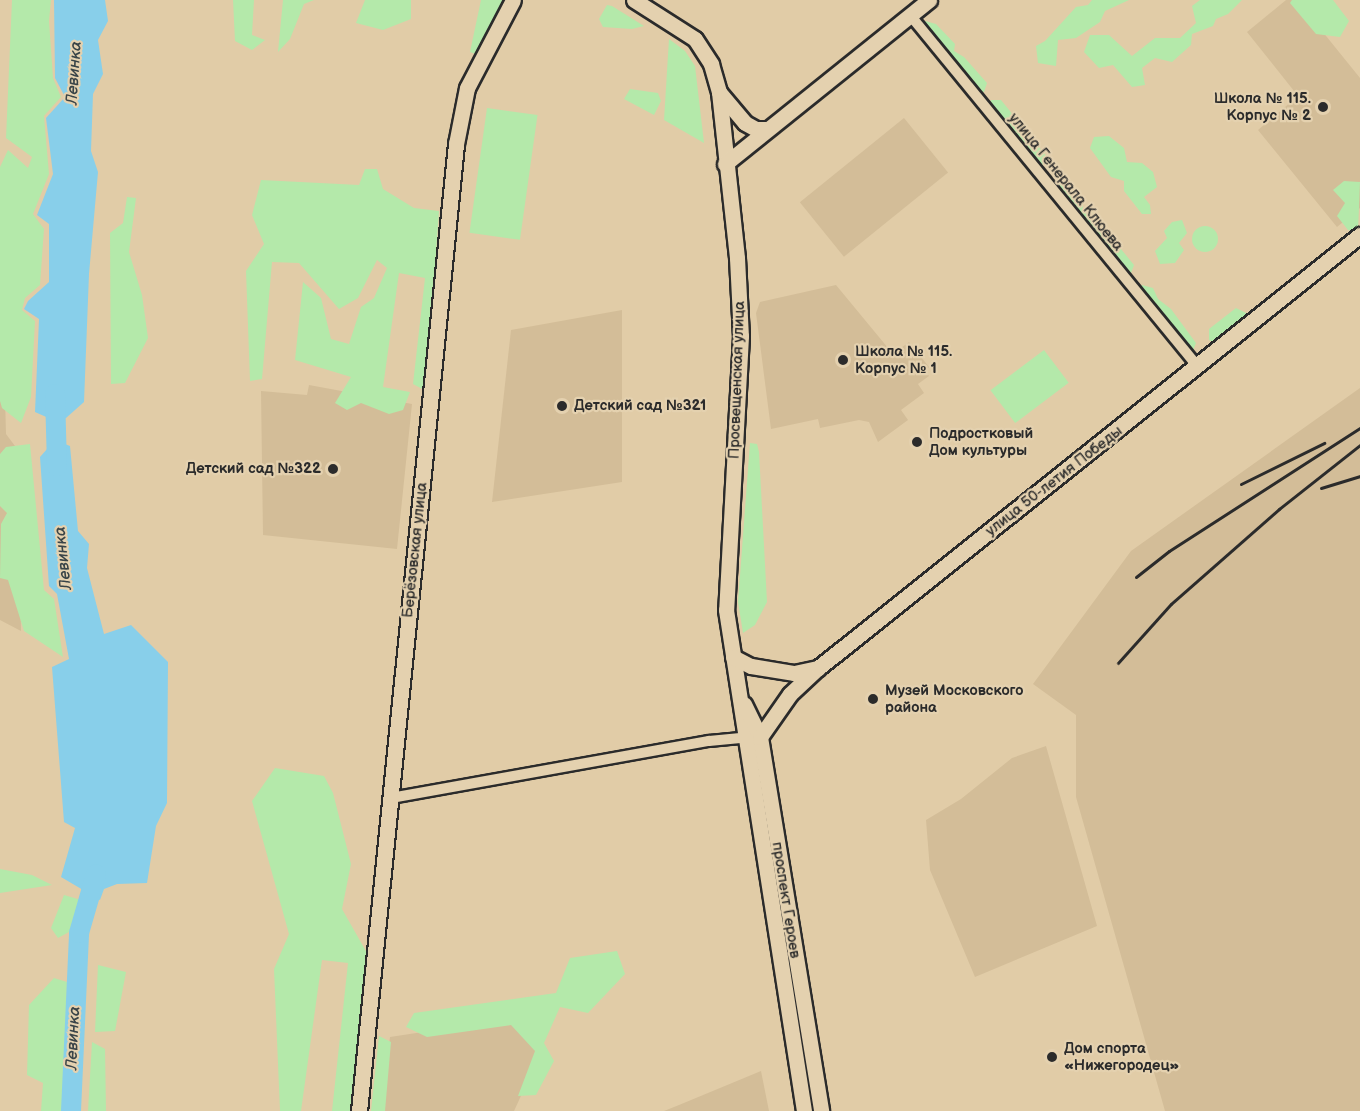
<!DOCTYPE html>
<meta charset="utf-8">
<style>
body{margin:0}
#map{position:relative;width:1360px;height:1111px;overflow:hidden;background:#e1cca7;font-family:"Balsamiq Sans",sans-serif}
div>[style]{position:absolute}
.built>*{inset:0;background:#d3bd98;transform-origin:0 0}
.green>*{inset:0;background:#b4e9aa;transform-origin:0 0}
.round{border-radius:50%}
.water>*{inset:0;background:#88cfea}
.river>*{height:20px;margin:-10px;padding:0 10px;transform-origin:10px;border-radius:10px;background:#88cfea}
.roads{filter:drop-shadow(2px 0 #2b2b2b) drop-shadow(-2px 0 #2b2b2b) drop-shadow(0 2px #2b2b2b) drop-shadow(0 -2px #2b2b2b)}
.street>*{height:10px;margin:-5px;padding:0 5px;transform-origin:5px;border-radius:5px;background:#e4d1af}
.secondary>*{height:15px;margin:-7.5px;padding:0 7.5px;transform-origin:7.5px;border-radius:7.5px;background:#e4d1af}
.rail>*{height:3px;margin:-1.5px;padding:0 1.5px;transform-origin:1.5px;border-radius:1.5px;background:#2b2b2b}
.dots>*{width:16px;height:16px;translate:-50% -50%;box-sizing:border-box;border:3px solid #e4d1af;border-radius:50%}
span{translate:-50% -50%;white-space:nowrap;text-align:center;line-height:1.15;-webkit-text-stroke:4.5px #e4d1af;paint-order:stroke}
.poi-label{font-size:15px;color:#2b2b2b;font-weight:700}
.right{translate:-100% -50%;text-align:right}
.left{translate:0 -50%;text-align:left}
.street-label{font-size:15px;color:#2b2b2b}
.water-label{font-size:16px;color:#394448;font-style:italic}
</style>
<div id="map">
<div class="built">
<div style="clip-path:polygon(1286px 0,1297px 0,1360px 78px,1360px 208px,1337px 227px,1258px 130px,1298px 96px,1247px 32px)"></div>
<div style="left:904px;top:118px;width:70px;height:134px;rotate:51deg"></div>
<div style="clip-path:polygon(0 213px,6px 434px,18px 450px,21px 631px,0 620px)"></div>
<div style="clip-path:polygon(836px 285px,893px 354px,909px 342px,929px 367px,925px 371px,929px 376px,918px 384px,924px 393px,901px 410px,908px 420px,878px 442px,869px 422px,859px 420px,820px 428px,818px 419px,771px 429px,756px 313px,760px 302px)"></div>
<div style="clip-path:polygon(622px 310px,622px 482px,492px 502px,511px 330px)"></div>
<div style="clip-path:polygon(309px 385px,412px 404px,397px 549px,263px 535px,261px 391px,307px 395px)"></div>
<div style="clip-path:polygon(1360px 388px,1360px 1111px,1165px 1111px,1076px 797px,1076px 715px,1033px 684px,1131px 551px)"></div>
<div style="clip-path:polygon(1046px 746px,1097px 926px,975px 977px,930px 870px,926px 820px,961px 799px,1012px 758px)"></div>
<div style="clip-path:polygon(515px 1018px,543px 1048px,514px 1111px,381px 1111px,390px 1037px)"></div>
<div style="clip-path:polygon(761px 1071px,769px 1111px,664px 1111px,679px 1105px)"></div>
</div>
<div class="green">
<div style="clip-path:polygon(12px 0,51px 0,49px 21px,53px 78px,61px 97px,44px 116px,49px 174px,33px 214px,44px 229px,40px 285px,25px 298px,22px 310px,35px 321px,31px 397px,21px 423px,2px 408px,0 401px,0 167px,8px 150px,28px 168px,32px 157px,6px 138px)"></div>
<div style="clip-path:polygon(233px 0,254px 0,252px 35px,265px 40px,252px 50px,235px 41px)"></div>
<div style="clip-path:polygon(283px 0,314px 0,304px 4px,290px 39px,278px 52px)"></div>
<div style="clip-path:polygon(365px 0,411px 0,411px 19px,383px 30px,356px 23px)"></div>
<div style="clip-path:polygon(481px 0,507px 0,478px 55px,470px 52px)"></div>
<div style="clip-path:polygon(1092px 0,1129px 0,1105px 11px,1100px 22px,1076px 38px,1058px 40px,1056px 66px,1038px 63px,1036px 46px,1045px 41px,1076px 7px,1088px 5px)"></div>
<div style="clip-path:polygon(1200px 0,1242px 0,1228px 14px,1216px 19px,1213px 26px,1192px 34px,1191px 45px,1172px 62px,1155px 58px,1142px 68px,1145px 85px,1132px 87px,1113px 65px,1099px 68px,1084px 52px,1090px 35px,1109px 35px,1132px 56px,1155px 38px,1180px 38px,1196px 23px,1192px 6px)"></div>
<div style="clip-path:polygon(1292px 0,1333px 0,1349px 21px,1340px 37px,1316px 34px,1290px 3px)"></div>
<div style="clip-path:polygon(607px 5px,612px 6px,644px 26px,632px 29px,603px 27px,599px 19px)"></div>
<div style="clip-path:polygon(925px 21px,936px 24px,955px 44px,954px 51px,964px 57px,987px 83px,984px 92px,975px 92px,951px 64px,952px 55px,940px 53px,923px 33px)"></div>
<div style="clip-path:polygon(669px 39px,685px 51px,695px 66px,704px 143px,664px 120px)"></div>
<div style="clip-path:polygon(630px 89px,658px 93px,661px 101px,654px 115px,624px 99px)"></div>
<div style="clip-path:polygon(991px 100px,1001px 100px,1048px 158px,1040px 168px,988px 110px)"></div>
<div style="left:487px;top:108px;width:51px;height:126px;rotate:8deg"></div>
<div style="clip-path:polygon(1109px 136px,1124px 148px,1127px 162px,1142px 163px,1153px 172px,1157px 187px,1144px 197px,1150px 205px,1151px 214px,1142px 214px,1124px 191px,1124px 181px,1111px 177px,1090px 148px,1094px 137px)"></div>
<div style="clip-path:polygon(365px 169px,377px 169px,383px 189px,414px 208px,439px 211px,426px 391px,413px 384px,425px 278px,399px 273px,383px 387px,410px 392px,403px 410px,389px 414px,361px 403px,347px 410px,335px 403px,351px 377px,295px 360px,303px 282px,321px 298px,331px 339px,349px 344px,361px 307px,374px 298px,387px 268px,377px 260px,358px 298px,339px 309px,299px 263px,272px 262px,262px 379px,250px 381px,246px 271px,264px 244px,252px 215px,261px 180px,359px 185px)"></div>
<div style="clip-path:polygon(1058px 177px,1065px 178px,1083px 201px,1083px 209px,1092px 212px,1112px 236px,1112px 245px,1121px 249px,1134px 265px,1131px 273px,1123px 271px,1109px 249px,1103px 248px,1082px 222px,1080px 211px,1070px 206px,1054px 185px)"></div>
<div style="clip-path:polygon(1344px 181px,1360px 182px,1358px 232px,1348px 230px,1337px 216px,1345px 203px,1333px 190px)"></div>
<div style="clip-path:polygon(127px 197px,136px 198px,129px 252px,142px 295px,148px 338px,125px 383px,111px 384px,110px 233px,123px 223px)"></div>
<div style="clip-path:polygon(1182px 220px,1187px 233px,1179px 243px,1184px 250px,1175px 263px,1160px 264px,1155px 251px,1167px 238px,1164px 231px,1172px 222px)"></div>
<div class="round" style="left:1192px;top:226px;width:26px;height:26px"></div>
<div style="clip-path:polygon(1142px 285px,1153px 288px,1158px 299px,1171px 309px,1196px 343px,1192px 353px,1138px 292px)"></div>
<div style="clip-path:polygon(1236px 308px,1246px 313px,1246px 325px,1220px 345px,1209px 340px,1209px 329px)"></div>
<div style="left:1044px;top:350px;width:41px;height:67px;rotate:53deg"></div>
<div style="clip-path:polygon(750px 443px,757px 444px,759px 452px,767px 602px,755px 625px,743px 633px,738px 602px)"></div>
<div style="clip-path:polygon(30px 444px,44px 590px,54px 599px,63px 657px,24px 631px,8px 580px,0 578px,1px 524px,7px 513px,0 506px,0 454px,6px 447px)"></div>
<div style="clip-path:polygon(275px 768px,324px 776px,333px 793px,351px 864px,342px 909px,367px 953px,353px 1111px,332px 1111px,348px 963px,322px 960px,301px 1111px,280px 1111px,274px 969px,289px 934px,252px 801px)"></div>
<div style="clip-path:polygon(0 869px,32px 875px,52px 885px,0 893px)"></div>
<div style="clip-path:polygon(64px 895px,81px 900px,69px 932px,58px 938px,51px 928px)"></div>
<div style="clip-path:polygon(617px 951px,625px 974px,588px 1013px,560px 1007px,544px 1043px,554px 1061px,536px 1095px,518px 1096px,535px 1051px,511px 1025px,427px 1037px,406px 1027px,414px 1013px,556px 993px,570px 958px)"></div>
<div style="clip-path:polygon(98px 965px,126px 972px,115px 1031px,95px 1032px)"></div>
<div style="clip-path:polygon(54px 978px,67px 982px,64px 1111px,41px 1111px,43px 1083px,27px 1075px,29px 1005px)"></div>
<div style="clip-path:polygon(379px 1036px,391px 1042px,385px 1111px,371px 1111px)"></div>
<div style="clip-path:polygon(92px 1042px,105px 1049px,106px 1111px,88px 1111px)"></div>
</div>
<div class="water">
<div style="clip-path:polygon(54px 0,105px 0,108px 21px,98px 40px,103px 74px,93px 94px,91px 151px,98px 172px,89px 274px,84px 402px,66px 418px,53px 420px,35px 412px,39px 319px,24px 309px,28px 301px,49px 282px,49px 224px,37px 215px,53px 174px,46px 118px,65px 97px,55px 78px)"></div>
<div style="clip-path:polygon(55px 440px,70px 446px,78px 531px,89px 544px,87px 568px,104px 634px,131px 625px,168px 662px,167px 803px,156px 826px,147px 883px,117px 884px,104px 889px,100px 900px,61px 877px,75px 828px,64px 822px,52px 667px,69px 659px,57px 594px,49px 586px,40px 457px)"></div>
</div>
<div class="river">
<div style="left:55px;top:394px;width:72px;rotate:88.4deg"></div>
<div style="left:71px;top:1111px;width:178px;rotate:-87.4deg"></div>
<div style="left:79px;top:933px;width:61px;rotate:-73.9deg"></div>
</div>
<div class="roads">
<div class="street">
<div style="left:910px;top:15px;width:455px;rotate:50.7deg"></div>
<div style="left:391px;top:798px;width:323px;rotate:-10.2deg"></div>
<div style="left:709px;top:741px;width:42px;rotate:-5.4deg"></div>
</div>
<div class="secondary">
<div style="left:634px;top:0;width:72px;rotate:32.6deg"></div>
<div style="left:695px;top:39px;width:30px;rotate:57deg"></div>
<div style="left:711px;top:64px;width:29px;rotate:74deg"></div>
<div style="left:719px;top:92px;width:167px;rotate:83.8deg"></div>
<div style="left:737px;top:258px;width:78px;rotate:87.1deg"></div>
<div style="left:741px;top:336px;width:274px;rotate:93.1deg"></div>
<div style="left:726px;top:610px;width:507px;rotate:81.15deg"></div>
<div style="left:719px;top:92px;width:40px;rotate:50deg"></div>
<div style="left:745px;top:123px;width:13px;rotate:29deg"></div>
<div style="left:756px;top:129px;width:11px"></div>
<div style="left:725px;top:164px;width:262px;rotate:-38.8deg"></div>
<div style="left:733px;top:657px;width:20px;rotate:27deg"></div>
<div style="left:751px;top:666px;width:44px;rotate:9.2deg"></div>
<div style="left:794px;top:673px;width:25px;rotate:-12deg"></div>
<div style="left:744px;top:704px;width:37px;rotate:64deg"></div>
<div style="left:760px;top:737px;width:379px;rotate:80.7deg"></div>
<div style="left:760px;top:737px;width:52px;rotate:-55.1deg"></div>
<div style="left:790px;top:694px;width:38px;rotate:-43deg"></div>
<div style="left:818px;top:668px;width:694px;rotate:-38.62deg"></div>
<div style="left:359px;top:1111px;width:972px;rotate:-84.27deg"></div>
<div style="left:456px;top:144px;width:57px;rotate:-78.9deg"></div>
<div style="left:467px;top:88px;width:99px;rotate:-62.4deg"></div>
</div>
</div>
<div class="rail">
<div style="left:1241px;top:484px;width:93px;rotate:-26.3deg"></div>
<div style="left:1321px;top:488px;width:41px;rotate:-17.1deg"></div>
<div style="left:1136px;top:577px;width:42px;rotate:-38.2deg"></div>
<div style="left:1169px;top:551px;width:227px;rotate:-32.8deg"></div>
<div style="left:1118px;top:663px;width:79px;rotate:-48.1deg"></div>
<div style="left:1171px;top:604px;width:144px;rotate:-41.3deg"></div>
<div style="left:1279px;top:509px;width:103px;rotate:-38.3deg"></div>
</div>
<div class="dots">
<div style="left:1323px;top:107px;background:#2b2b2b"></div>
<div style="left:843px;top:360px;background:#2b2b2b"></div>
<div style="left:562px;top:406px;background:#2b2b2b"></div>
<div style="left:917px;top:442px;background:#2b2b2b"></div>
<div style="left:333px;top:469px;background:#2b2b2b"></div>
<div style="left:873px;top:699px;background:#2b2b2b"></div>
<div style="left:1052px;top:1057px;background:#2b2b2b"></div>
</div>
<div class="poi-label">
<span class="right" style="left:1311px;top:107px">Школа № 115.<br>Корпус № 2</span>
<span class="left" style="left:855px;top:360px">Школа № 115.<br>Корпус № 1</span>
<span class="left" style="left:574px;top:406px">Детский сад №321</span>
<span class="left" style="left:929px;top:442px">Подростковый<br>Дом культуры</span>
<span class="right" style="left:321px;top:469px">Детский сад №322</span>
<span class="left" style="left:885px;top:699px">Музей Московского<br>района</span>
<span class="left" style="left:1064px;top:1057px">Дом спорта<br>«Нижегородец»</span>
</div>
<div class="street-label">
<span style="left:1066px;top:182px;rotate:51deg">улица Генерала Клюева</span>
<span style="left:737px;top:380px;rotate:-88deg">Просвещенская улица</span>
<span style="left:1054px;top:481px;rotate:-38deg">улица 50-летия Победы</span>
<span style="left:415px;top:550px;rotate:-84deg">Берёзовская улица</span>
<span style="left:786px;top:900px;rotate:81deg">проспект Героев</span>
</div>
<div class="water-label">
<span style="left:75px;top:73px;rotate:-86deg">Левинка</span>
<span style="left:64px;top:558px;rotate:-96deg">Левинка</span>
<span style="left:74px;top:1038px;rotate:-87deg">Левинка</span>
</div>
</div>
